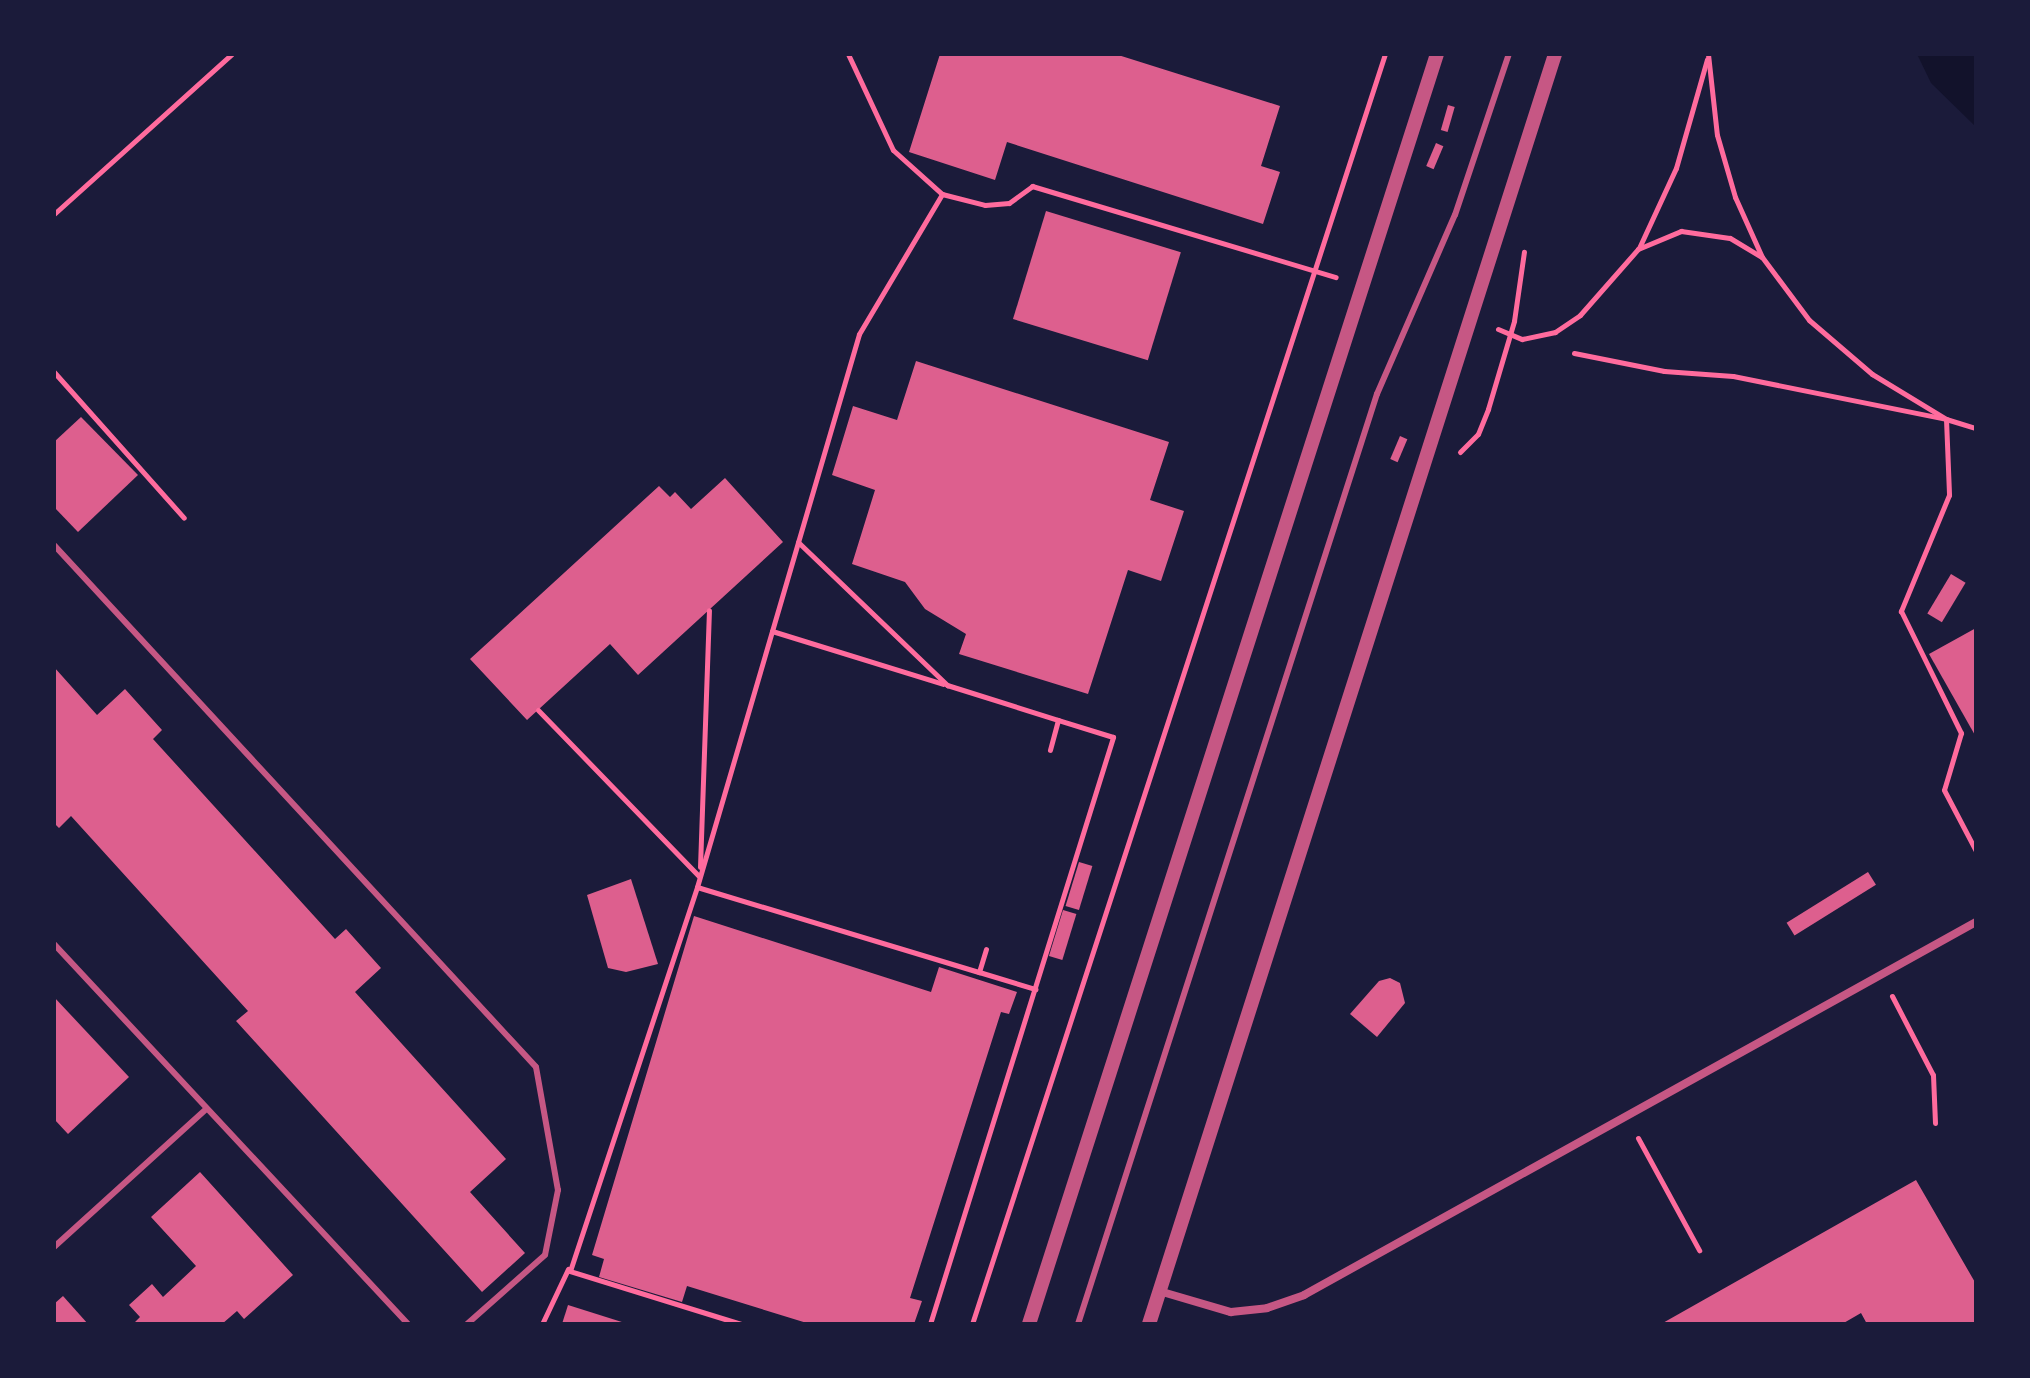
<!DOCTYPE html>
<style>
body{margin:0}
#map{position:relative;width:2030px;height:1378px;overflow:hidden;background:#1b1b3a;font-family:Montserrat,sans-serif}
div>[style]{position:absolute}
.water>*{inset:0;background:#12122b}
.building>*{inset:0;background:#dd5f8e;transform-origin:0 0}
.path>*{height:5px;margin:-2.5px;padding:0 2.5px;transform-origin:2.5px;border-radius:2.5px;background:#ff6b9d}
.service>*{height:6px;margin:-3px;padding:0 3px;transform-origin:3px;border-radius:3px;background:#c65784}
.minor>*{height:8px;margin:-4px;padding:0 4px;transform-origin:4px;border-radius:4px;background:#c65784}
.tertiary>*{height:14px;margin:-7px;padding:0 7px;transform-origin:7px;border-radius:7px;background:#c65784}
span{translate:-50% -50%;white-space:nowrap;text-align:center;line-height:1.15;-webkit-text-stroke:6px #1b1b3a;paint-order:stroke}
.frame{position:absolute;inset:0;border:56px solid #1b1b3a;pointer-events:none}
</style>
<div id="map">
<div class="water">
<div style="clip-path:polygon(1917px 54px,1976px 54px,1976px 127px,1931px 83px)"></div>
</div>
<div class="building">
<div style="clip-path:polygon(940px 54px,1115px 54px,1280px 106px,1261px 166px,1280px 172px,1263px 224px,1007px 142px,995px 180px,909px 152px)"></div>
<div style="left:1448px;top:105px;width:7px;height:26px;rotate:16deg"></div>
<div style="left:1436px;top:143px;width:8px;height:25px;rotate:23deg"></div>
<div style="left:1046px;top:211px;width:141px;height:113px;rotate:17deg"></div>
<div style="clip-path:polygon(916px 361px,1169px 442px,1150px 500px,1184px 511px,1161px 581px,1128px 570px,1088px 694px,959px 654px,966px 634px,925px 609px,905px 582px,852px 564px,875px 490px,832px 475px,853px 406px,897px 420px)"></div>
<div style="clip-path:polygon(81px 417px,138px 475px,78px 532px,54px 507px,54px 442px)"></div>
<div style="left:1400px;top:436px;width:8px;height:25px;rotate:23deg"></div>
<div style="clip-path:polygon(725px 478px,783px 542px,638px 675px,610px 644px,527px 720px,470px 659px,659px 486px,670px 497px,675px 492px,691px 509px)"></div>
<div style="left:1951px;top:574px;width:17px;height:46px;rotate:31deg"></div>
<div style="clip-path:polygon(1976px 628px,1976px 737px,1929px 654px)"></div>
<div style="clip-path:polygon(54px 667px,97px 715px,125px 689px,162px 730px,153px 739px,335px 939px,346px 929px,381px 968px,355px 992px,506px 1159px,470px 1192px,525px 1253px,482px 1292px,236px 1021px,248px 1011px,71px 816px,59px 828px,54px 823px)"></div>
<div style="left:1079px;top:862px;width:14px;height:46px;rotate:17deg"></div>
<div style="left:1868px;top:872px;width:15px;height:96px;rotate:58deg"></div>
<div style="clip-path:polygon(631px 879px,658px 964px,626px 972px,608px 968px,587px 895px)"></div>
<div style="left:1063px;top:910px;width:14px;height:48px;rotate:17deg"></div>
<div style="clip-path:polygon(694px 916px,931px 992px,939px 967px,1017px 992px,1009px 1014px,1001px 1012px,910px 1298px,922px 1301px,914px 1324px,810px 1324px,687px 1286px,682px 1302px,599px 1277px,604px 1259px,592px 1255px)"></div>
<div style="clip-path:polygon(1390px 978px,1400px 983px,1405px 1003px,1377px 1037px,1350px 1014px,1379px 981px)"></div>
<div style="clip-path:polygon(54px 997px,129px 1077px,68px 1134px,54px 1119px)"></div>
<div style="clip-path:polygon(200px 1172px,293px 1275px,244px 1319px,237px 1311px,222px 1324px,133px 1324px,140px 1317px,129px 1305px,152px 1284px,163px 1297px,196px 1266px,151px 1217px)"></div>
<div style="clip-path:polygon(1916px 1180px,1976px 1284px,1976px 1324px,1867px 1324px,1861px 1313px,1842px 1324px,1661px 1324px)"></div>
<div style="clip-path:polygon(63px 1296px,88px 1324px,54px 1324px,54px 1304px)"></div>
<div style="clip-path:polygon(568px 1305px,625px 1323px,625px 1324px,562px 1324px)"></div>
</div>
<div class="path">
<div style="left:848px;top:54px;width:106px;rotate:64.9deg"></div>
<div style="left:893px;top:150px;width:66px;rotate:41.9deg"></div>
<div style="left:942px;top:194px;width:44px;rotate:14.3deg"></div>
<div style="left:985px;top:205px;width:24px;rotate:-5deg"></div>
<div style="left:1009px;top:203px;width:29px;rotate:-36deg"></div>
<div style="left:1032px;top:186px;width:317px;rotate:16.7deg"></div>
<div style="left:1708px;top:54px;width:81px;rotate:83.7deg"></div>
<div style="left:1717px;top:135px;width:65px;rotate:73.8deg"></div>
<div style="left:1735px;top:197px;width:66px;rotate:65.8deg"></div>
<div style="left:1762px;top:257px;width:79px;rotate:53.3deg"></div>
<div style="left:1809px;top:320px;width:83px;rotate:40.6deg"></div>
<div style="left:1872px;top:374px;width:87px;rotate:31.3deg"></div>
<div style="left:1946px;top:419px;width:31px;rotate:17deg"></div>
<div style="left:54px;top:214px;width:239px;rotate:-42deg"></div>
<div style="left:1639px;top:248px;width:88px;rotate:-65.2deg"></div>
<div style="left:1676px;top:168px;width:113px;rotate:-74.1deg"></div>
<div style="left:1498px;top:329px;width:26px;rotate:23deg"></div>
<div style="left:1522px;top:339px;width:34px;rotate:-12deg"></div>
<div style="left:1555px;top:332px;width:30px;rotate:-34deg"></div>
<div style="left:1580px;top:315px;width:88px;rotate:-48.7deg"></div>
<div style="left:1638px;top:249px;width:47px;rotate:-22.7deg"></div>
<div style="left:1681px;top:231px;width:49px;rotate:8.1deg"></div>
<div style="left:1730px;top:238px;width:37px;rotate:31deg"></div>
<div style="left:1574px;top:353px;width:92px;rotate:11.3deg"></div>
<div style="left:1664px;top:371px;width:69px;rotate:4.1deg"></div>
<div style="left:1733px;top:376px;width:217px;rotate:11.4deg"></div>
<div style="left:1946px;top:419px;width:76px;rotate:87.7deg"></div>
<div style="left:1949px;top:495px;width:126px;rotate:112.5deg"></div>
<div style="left:1901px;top:611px;width:136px;rotate:63.8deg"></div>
<div style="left:1961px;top:733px;width:59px;rotate:106.6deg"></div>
<div style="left:1944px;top:790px;width:69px;rotate:62.3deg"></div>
<div style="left:54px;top:372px;width:195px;rotate:48.3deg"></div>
<div style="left:1460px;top:452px;width:25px;rotate:-45deg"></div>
<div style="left:1478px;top:434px;width:27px;rotate:-68deg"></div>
<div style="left:1488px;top:409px;width:92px;rotate:-73.5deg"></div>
<div style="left:1514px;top:321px;width:70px;rotate:-81.8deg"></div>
<div style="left:798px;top:542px;width:207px;rotate:43.8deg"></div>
<div style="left:947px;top:685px;width:116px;rotate:17.5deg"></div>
<div style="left:1058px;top:720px;width:31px;rotate:105deg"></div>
<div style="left:772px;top:631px;width:179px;rotate:17.2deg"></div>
<div style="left:538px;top:710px;width:231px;rotate:45.9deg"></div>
<div style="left:700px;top:867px;width:257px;rotate:-88deg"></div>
<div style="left:697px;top:887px;width:295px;rotate:16.8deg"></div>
<div style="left:979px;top:972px;width:24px;rotate:-73deg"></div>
<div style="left:979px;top:972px;width:59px;rotate:16.9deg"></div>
<div style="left:1892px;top:996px;width:89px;rotate:62.6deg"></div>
<div style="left:1933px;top:1075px;width:48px;rotate:87.6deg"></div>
<div style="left:1638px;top:1138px;width:128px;rotate:61.4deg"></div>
<div style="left:542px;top:1324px;width:61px;rotate:-64.7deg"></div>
<div style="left:741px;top:1324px;width:179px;rotate:-162.8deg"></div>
<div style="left:570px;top:1271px;width:404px;rotate:-71.7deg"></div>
<div style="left:697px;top:887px;width:576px;rotate:-73.67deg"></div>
<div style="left:859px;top:334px;width:163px;rotate:-59.3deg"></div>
<div style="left:930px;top:1324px;width:615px;rotate:-72.68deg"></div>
<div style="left:1113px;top:737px;width:58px;rotate:-162.8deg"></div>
<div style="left:972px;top:1324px;width:1335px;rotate:-71.99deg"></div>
</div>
<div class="service">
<div style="left:54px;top:545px;width:710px;rotate:47.28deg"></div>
<div style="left:536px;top:1067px;width:125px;rotate:79.9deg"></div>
<div style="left:558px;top:1190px;width:66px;rotate:101.3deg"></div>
<div style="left:545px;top:1255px;width:104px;rotate:138.5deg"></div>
<div style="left:54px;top:944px;width:519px;rotate:47.03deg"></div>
<div style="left:54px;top:1247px;width:204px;rotate:-42.2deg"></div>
<div style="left:1078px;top:1324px;width:977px;rotate:-72.18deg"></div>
<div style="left:1377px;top:394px;width:195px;rotate:-66.5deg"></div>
<div style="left:1455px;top:215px;width:170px;rotate:-71.5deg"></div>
</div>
<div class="minor">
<div style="left:1159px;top:1291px;width:75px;rotate:16.3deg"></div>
<div style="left:1231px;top:1312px;width:36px;rotate:-6deg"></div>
<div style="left:1267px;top:1308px;width:39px;rotate:-19deg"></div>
<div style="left:1304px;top:1295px;width:769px;rotate:-29.03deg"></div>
</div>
<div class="tertiary">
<div style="left:1029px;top:1324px;width:1334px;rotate:-72.19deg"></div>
<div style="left:1149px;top:1324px;width:1333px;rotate:-72.27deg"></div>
</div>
<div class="frame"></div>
</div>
